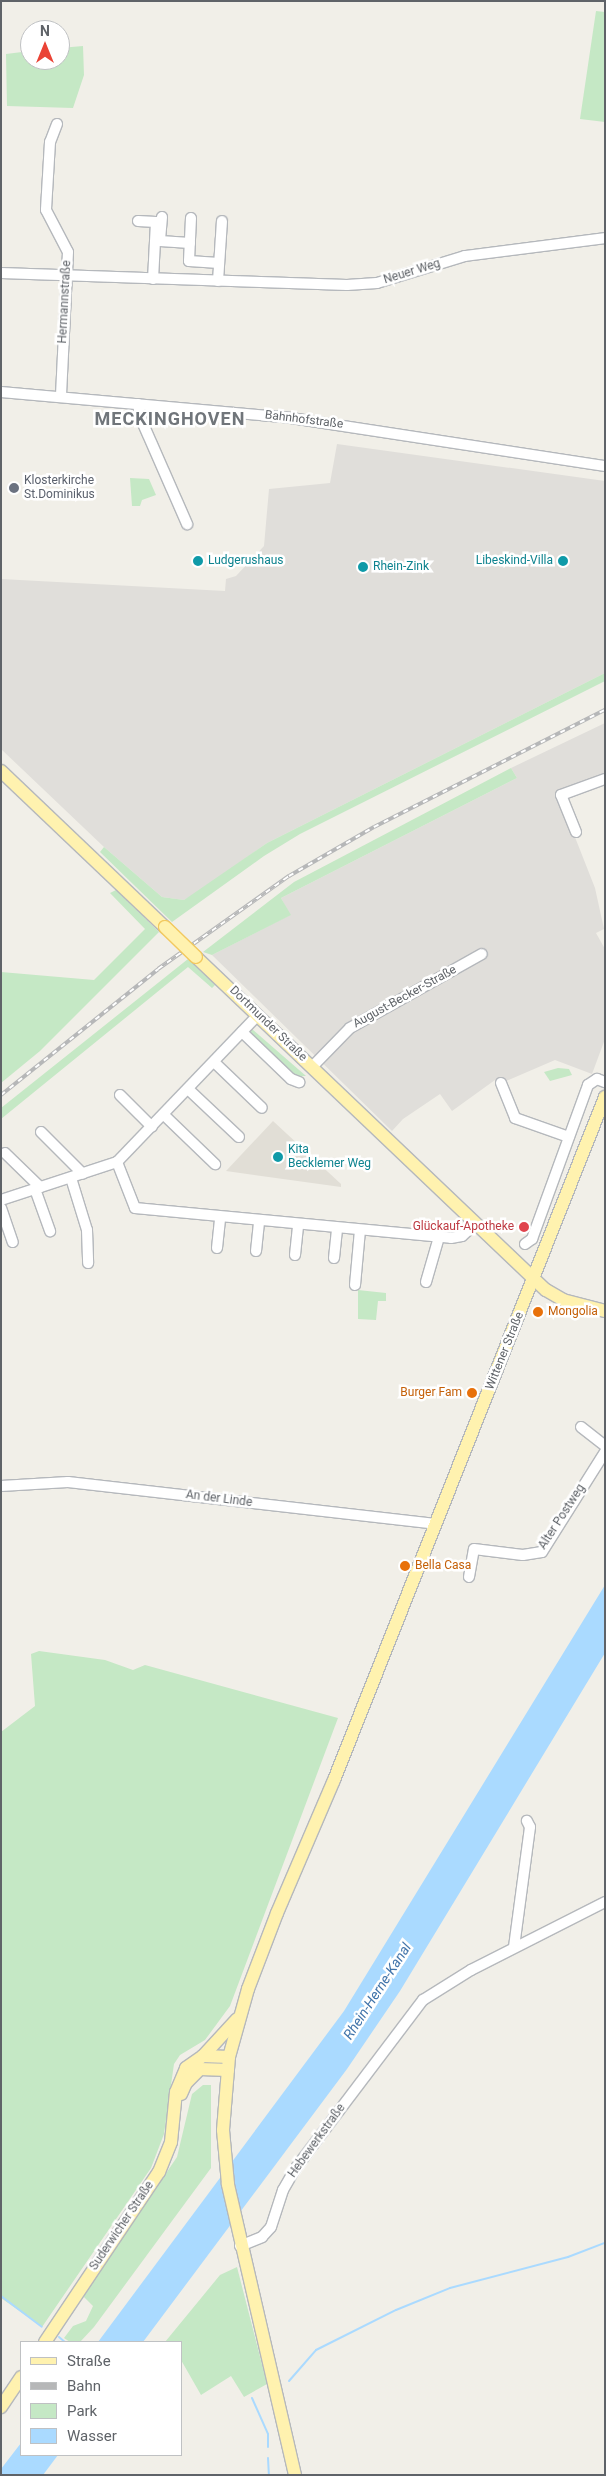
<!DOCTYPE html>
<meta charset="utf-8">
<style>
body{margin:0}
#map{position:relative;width:606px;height:2476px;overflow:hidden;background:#f1efe8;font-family:Roboto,sans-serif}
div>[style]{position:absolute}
.industrial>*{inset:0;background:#e0deda}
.education>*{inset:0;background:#e1ded6}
.green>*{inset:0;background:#c5e8c5}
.water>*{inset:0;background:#aadaff}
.stream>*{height:2px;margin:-1px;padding:0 1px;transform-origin:1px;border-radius:1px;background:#aadaff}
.roads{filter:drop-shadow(1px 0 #b5b8bc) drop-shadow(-1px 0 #b5b8bc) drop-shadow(0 1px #b5b8bc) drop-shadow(0 -1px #b5b8bc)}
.minor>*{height:10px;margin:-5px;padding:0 5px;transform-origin:5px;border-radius:5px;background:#fff}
.major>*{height:12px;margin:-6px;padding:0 6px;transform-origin:6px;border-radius:6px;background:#fff2af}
.rail>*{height:4px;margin-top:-2px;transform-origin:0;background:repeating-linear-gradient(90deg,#fff 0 5.5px,#b6b7b8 0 11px);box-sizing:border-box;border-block:1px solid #b6b7b8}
.bridges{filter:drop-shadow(1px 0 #f2c960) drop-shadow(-1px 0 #f2c960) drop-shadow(0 1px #f2c960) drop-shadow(0 -1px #f2c960)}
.major-bridge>*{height:12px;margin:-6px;padding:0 6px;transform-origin:6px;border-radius:6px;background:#fff2af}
.dots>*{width:14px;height:14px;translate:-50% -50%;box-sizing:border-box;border:2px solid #fff;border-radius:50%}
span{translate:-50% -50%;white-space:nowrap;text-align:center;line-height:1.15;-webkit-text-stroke:5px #fff;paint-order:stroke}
.street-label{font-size:12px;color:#5f6368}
.worship-label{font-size:12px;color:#5b616d}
.left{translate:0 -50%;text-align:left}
.culture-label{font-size:12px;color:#0d838f}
.right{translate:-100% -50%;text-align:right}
.health-label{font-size:12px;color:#be3a42}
.food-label{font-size:12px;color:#c56008}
.water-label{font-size:14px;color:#4174aa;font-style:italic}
.district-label{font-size:18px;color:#70757a;font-weight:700;letter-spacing:1px}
.frame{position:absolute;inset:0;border:2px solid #5f6368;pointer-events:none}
.legend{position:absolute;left:20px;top:2341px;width:162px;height:115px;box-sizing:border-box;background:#fff;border:1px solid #bfc1c3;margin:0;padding:6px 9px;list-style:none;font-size:15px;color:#5f6368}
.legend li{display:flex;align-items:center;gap:10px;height:25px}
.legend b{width:25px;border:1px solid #bfc1c3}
.north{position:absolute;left:20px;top:20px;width:50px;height:50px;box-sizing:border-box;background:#fff;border:1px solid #bfc1c3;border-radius:50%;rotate:0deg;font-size:14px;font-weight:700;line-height:20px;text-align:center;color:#5f6368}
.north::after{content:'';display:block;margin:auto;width:18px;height:22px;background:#ea4335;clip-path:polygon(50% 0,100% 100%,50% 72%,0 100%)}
</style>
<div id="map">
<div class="industrial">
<div style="clip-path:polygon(337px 444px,605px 481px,605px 673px,267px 843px,194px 895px,184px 900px,162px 897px,104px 847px,1px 749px,1px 579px,225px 591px,226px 579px,236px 576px,264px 546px,269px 489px,330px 483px)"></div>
<div style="clip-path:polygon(605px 723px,605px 775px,558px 794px,595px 888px,604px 929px,596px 933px,605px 949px,605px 1039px,592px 1074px,555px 1060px,506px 1081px,495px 1080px,452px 1111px,440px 1094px,403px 1119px,392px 1131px,212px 955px,290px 915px,281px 898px,517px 778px,511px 768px)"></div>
</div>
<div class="education">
<div style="clip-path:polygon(273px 1121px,341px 1184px,341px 1187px,226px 1171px)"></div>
</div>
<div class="green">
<div style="clip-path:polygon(596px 11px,605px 12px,605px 122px,580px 119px)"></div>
<div style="clip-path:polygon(83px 46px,84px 75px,73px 108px,7px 106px,6px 54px,30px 51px,30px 60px,60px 60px,60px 48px)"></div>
<div style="clip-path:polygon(130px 478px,149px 479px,156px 495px,142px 500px,140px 506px,132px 506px)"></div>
<div style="clip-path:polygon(605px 673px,605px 681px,300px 834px,264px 856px,172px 922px,100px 852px,104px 847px,162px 897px,184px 900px,267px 843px)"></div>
<div style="clip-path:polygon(511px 768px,517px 778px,281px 898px,291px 915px,212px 955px,203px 952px,294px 882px)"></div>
<div style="clip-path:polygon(116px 890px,159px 932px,40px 1051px,1px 1083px,1px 972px,94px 980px,145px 929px,110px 893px)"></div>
<div style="clip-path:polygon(188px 959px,215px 985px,212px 988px,188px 967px,1px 1119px,1px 1108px)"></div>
<div style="clip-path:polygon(252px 1029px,306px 1076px,295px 1076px,249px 1033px)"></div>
<div style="clip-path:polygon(558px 1068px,569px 1069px,572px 1075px,550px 1081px,544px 1072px)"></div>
<div style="clip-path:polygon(358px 1290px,386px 1293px,386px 1301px,378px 1301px,376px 1320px,358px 1319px)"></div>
<div style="clip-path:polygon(39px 1651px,105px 1660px,133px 1670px,145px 1665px,338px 1718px,230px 2006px,205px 2040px,180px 2055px,174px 2064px,164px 2134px,151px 2168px,42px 2327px,1px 2298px,1px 1732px,35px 1706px,31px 1654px)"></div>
<div style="clip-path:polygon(203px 2085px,211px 2085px,211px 2168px,94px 2327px,80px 2342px,70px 2342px,64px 2338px,73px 2326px,86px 2321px,93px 2306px,83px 2296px,177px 2157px,192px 2094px)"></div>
<div style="clip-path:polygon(237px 2267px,267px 2384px,244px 2397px,231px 2376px,201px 2395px,181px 2360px,181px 2342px,165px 2342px,220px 2275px)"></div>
</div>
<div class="water">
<div style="clip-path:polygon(605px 1585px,605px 1653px,400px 1991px,347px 2069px,143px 2342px,98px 2342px,344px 2011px)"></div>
<div style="clip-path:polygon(21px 2443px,21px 2455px,58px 2455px,43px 2475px,1px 2475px,1px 2469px)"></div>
</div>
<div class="stream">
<div style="left:1px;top:2296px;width:51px;rotate:37.1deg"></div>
<div style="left:59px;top:2337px;width:8px;rotate:40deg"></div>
<div style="left:289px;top:2381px;width:41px;rotate:-48.9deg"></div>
<div style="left:316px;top:2350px;width:89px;rotate:-26.6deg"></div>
<div style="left:396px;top:2310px;width:58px;rotate:-22.2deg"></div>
<div style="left:450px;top:2288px;width:122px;rotate:-14.7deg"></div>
<div style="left:568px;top:2257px;width:40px;rotate:-21deg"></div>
<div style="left:252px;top:2398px;width:39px;rotate:66deg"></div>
<div style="left:268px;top:2434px;width:13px;rotate:90deg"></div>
<div style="left:268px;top:2458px;width:17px;rotate:87deg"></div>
</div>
<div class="roads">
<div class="minor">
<div style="left:57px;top:124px;width:19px;rotate:111deg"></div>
<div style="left:50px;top:142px;width:68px;rotate:93.4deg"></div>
<div style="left:46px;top:210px;width:47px;rotate:62.4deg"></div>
<div style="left:68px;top:252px;width:145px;rotate:92.8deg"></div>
<div style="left:162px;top:217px;width:24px;rotate:95deg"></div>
<div style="left:160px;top:241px;width:30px;rotate:4deg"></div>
<div style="left:191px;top:218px;width:43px;rotate:92.7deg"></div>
<div style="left:189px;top:261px;width:30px;rotate:4deg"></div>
<div style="left:138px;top:221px;width:18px;rotate:3deg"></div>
<div style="left:156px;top:222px;width:57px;rotate:93deg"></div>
<div style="left:1px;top:273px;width:346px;rotate:2deg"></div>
<div style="left:347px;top:285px;width:30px;rotate:-4deg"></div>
<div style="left:377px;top:283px;width:92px;rotate:-17.1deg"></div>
<div style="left:465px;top:256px;width:141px;rotate:-7.3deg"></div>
<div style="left:218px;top:281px;width:60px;rotate:-86.2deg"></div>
<div style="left:1px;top:392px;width:291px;rotate:5.1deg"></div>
<div style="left:291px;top:418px;width:318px;rotate:8.7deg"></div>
<div style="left:138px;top:404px;width:15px;rotate:79deg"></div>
<div style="left:141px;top:419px;width:115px;rotate:66.3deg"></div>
<div style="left:576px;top:832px;width:40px;rotate:-112deg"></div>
<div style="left:561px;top:795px;width:47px;rotate:-20deg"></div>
<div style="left:242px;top:1032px;width:68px;rotate:43.8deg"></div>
<div style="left:291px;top:1079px;width:9px;rotate:21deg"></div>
<div style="left:214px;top:1062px;width:66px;rotate:43.8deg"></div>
<div style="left:312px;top:1067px;width:54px;rotate:-45.7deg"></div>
<div style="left:350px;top:1028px;width:151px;rotate:-29.3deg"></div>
<div style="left:501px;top:1083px;width:38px;rotate:68deg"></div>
<div style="left:515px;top:1118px;width:57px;rotate:19.4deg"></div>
<div style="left:188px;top:1089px;width:70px;rotate:43.3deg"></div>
<div style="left:120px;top:1095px;width:45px;rotate:45deg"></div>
<div style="left:164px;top:1115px;width:71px;rotate:43.9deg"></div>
<div style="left:41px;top:1132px;width:59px;rotate:45deg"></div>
<div style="left:5px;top:1153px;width:49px;rotate:44.2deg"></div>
<div style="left:117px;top:1162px;width:49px;rotate:68.6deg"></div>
<div style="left:135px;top:1208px;width:317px;rotate:5.4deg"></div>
<div style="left:451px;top:1238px;width:11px;rotate:-10deg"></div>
<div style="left:462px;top:1236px;width:18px;rotate:-43deg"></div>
<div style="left:71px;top:1178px;width:54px;rotate:72.9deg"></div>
<div style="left:87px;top:1230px;width:33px;rotate:88deg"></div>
<div style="left:35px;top:1189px;width:45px;rotate:70.3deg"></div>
<div style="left:1px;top:1200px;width:122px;rotate:-18.1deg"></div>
<div style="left:117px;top:1162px;width:202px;rotate:-46.2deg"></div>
<div style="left:1px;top:1208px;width:36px;rotate:71deg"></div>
<div style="left:525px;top:1244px;width:9px;rotate:-36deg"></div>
<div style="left:532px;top:1239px;width:164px;rotate:-70deg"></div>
<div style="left:588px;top:1085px;width:11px;rotate:-34deg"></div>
<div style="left:597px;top:1079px;width:9px;rotate:21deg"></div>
<div style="left:217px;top:1248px;width:31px;rotate:-84deg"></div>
<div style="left:256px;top:1251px;width:30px;rotate:-84deg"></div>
<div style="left:295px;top:1255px;width:31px;rotate:-84deg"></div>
<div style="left:334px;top:1258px;width:30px;rotate:-84deg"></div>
<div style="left:426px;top:1282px;width:47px;rotate:-73.9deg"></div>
<div style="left:355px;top:1285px;width:55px;rotate:-84.8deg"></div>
<div style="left:581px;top:1427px;width:31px;rotate:38deg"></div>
<div style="left:1px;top:1486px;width:67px;rotate:-3.4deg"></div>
<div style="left:68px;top:1482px;width:370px;rotate:6.5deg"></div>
<div style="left:469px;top:1577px;width:28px;rotate:-80deg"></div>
<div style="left:474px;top:1549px;width:49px;rotate:7deg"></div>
<div style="left:523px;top:1555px;width:19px;rotate:-9deg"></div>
<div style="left:542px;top:1552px;width:118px;rotate:-57.8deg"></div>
<div style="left:514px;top:1947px;width:121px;rotate:-82.4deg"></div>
<div style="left:530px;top:1827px;width:7px;rotate:-117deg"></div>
<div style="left:240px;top:2246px;width:24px;rotate:-22deg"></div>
<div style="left:262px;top:2237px;width:13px;rotate:-48deg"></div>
<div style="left:271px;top:2227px;width:39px;rotate:-72deg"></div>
<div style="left:283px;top:2190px;width:24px;rotate:-60deg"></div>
<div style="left:295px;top:2169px;width:212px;rotate:-52.9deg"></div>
<div style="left:423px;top:2000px;width:57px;rotate:-32deg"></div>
<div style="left:471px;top:1970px;width:150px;rotate:-26.9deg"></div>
</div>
<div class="major">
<div style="left:1px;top:771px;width:226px;rotate:43.6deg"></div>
<div style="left:196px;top:957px;width:483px;rotate:43.6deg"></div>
<div style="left:546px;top:1290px;width:20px;rotate:30deg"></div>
<div style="left:563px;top:1300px;width:43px;rotate:14.7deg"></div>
<div style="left:203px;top:2056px;width:50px;rotate:-47.4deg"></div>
<div style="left:181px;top:2094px;width:12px;rotate:-66deg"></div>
<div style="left:186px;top:2083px;width:20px;rotate:-45deg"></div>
<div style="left:200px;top:2069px;width:28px;rotate:2deg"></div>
<div style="left:45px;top:2342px;width:205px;rotate:-56.2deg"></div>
<div style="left:159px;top:2172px;width:32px;rotate:-68deg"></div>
<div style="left:171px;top:2142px;width:50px;rotate:-84.3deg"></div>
<div style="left:176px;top:2092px;width:26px;rotate:-67deg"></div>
<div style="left:186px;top:2068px;width:21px;rotate:-35deg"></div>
<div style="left:203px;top:2056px;width:26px;rotate:2deg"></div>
<div style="left:1px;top:2407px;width:36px;rotate:-56deg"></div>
<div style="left:295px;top:2475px;width:299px;rotate:-103deg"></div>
<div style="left:228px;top:2184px;width:54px;rotate:-95.3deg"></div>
<div style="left:223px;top:2130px;width:73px;rotate:-85.3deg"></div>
<div style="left:229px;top:2057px;width:71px;rotate:-74.4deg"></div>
<div style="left:248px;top:1989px;width:81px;rotate:-69.1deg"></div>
<div style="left:277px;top:1913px;width:145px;rotate:-66.8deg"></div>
<div style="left:334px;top:1780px;width:735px;rotate:-68.36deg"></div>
</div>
</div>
<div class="rail">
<div style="left:1px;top:1095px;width:201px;rotate:-38.7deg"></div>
<div style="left:158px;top:969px;width:161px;rotate:-35.4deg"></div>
<div style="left:289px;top:876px;width:98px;rotate:-30deg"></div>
<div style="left:374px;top:827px;width:259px;rotate:-26.9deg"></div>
</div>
<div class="bridges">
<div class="major-bridge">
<div style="left:165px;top:927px;width:43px;rotate:44.1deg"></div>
</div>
</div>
<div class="dots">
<div style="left:14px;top:488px;background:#6b7280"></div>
<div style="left:198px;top:561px;background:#0f9aa8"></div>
<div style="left:563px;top:561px;background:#0f9aa8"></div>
<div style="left:363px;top:567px;background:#0f9aa8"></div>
<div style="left:278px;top:1157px;background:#0f9aa8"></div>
<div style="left:524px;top:1227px;background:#e0444e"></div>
<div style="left:538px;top:1312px;background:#e8710a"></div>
<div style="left:472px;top:1393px;background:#e8710a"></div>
<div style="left:405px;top:1566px;background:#e8710a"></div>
</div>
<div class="street-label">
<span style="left:412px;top:272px;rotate:-17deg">Neuer Weg</span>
<span style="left:65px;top:302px;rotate:-87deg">Hermannstraße</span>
<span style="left:304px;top:420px;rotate:7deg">Bahnhofstraße</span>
<span style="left:405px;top:997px;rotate:-29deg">August-Becker-Straße</span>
<span style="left:268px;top:1024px;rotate:44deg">Dortmunder Straße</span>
<span style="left:505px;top:1351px;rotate:-68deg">Wittener Straße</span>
<span style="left:219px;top:1499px;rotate:7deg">An der Linde</span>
<span style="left:562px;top:1517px;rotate:-57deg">Alter Postweg</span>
<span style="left:317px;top:2141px;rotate:-54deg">Hebewerkstraße</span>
<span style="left:122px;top:2226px;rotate:-56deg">Suderwicher Straße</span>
</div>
<div class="worship-label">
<span class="left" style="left:24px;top:488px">Klosterkirche<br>St.Dominikus</span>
</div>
<div class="culture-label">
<span class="left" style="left:208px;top:561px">Ludgerushaus</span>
<span class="right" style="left:553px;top:561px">Libeskind-Villa</span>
<span class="left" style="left:373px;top:567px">Rhein-Zink</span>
<span class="left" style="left:288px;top:1157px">Kita<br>Becklemer Weg</span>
</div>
<div class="health-label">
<span class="right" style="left:514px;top:1227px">Glückauf-Apotheke</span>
</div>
<div class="food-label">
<span class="left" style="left:548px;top:1312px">Mongolia</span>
<span class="right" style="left:462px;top:1393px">Burger Fam</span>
<span class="left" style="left:415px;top:1566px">Bella Casa</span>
</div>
<div class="water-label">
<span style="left:377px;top:1991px;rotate:-57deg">Rhein-Herne-Kanal</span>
</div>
<div class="district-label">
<span style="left:170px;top:419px">MECKINGHOVEN</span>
</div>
<div class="frame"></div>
<ul class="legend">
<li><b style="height:6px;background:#fff2af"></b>Straße</li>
<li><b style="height:6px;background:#b6b7b8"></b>Bahn</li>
<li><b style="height:14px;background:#c5e8c5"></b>Park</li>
<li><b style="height:14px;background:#aadaff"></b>Wasser</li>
</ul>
<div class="north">N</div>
</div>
